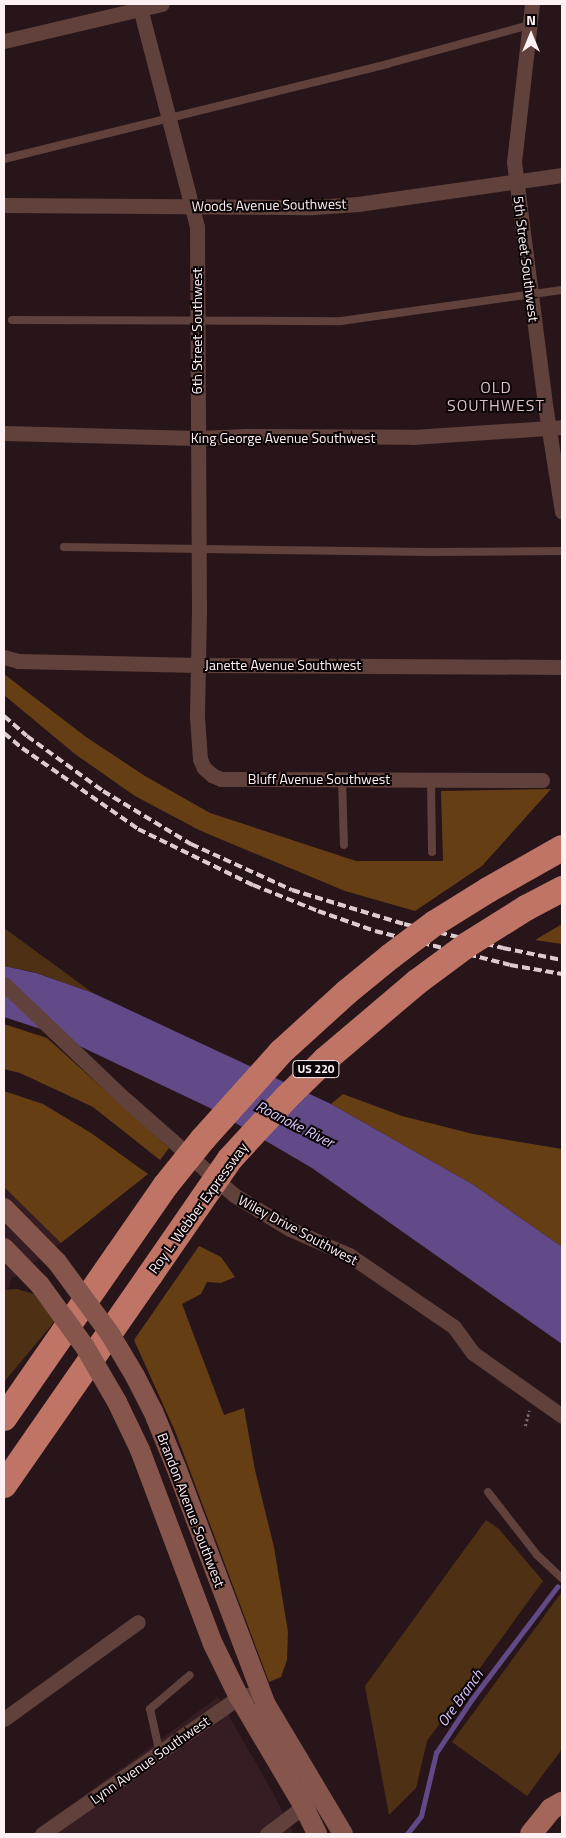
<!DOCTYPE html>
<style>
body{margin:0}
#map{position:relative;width:566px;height:1838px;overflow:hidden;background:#28151a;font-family:"Titillium Web",sans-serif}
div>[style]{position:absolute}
.built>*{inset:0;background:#361d24}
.green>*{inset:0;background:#4e3114}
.forest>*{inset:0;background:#663e14}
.water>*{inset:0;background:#614a87}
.stream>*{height:4.5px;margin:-2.25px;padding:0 2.25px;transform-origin:2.25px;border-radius:2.25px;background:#614a87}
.path>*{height:2.5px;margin-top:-1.25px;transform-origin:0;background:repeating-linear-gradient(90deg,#756368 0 2.5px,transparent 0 5px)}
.service>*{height:8px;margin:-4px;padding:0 4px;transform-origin:4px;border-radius:4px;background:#60413b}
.minor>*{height:15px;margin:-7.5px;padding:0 7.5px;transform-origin:7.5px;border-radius:7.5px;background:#60413b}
.secondary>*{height:20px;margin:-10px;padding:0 10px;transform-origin:10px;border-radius:10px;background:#86564c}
.primary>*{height:22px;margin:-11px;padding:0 11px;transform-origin:11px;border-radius:11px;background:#a46659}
.motorway>*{height:26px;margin:-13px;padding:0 13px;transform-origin:13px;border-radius:13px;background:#bf7465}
.rail>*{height:4px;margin-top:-2px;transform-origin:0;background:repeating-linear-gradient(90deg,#dcccd1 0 8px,transparent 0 12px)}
.secondary-bridge>*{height:20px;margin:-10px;padding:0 10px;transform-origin:10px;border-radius:10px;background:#86564c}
.motorway-bridge>*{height:26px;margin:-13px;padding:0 13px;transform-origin:13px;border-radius:13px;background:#bf7465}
span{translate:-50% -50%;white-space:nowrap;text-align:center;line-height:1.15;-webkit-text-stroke:4px #0b0406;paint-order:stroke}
.shield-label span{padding:1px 4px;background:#0b0406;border:1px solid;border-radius:4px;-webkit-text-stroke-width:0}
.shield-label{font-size:12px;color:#fff0f4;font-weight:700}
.street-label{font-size:14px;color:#fff0f4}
.water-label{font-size:15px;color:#d7c5fb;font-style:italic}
.quarter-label{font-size:16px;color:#dcc1c8;letter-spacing:1px}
.frame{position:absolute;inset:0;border:5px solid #fff0f4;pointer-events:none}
.north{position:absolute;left:506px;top:10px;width:50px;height:50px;-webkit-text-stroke:4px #0b0406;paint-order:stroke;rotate:0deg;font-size:14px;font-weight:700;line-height:20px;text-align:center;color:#fff0f4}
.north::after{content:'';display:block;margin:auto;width:18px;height:22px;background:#fff0f4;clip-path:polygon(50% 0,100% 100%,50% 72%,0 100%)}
</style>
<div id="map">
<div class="built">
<div style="clip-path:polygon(4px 1187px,61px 1243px,12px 1278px,8px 1289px,4px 1290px)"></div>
<div style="clip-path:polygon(218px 1697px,273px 1793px,294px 1834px,32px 1834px)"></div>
</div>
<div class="green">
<div style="clip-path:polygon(4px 928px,93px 993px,34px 972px,4px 966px)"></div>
<div style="clip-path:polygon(17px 1289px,34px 1294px,55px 1321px,4px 1382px,4px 1290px)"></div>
<div style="clip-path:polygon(486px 1520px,499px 1529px,543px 1581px,427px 1741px,416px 1788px,389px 1815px,365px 1686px)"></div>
<div style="clip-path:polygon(561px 1593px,562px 1749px,527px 1796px,452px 1742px)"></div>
</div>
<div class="forest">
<div style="clip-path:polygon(4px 674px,86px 737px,145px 776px,210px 813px,356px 861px,443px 861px,441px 791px,551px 789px,482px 866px,415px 911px,345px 891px,201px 831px,135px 796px,75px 754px,4px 695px)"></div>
<div style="clip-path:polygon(562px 924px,562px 944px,535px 940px)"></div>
<div style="clip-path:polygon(4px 1024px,47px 1038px,169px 1148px,160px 1160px,93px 1107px,20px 1073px,4px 1069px)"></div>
<div style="clip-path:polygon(4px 1091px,43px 1104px,91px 1133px,148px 1174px,61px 1243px,4px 1187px)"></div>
<div style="clip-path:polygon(343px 1094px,402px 1116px,473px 1134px,562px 1149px,562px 1247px,472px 1184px,331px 1104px)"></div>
<div style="clip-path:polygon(199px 1246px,221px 1257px,235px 1277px,221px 1283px,207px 1282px,201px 1294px,182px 1304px,224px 1415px,244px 1408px,255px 1470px,274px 1547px,288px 1632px,287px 1660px,281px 1677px,269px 1682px,175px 1431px,134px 1340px)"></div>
</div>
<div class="water">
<div style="clip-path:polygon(4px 966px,36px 973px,93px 993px,331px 1104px,472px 1184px,562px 1247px,562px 1344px,312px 1168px,210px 1108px,50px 1032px,4px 1017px)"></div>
</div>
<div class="stream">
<div style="left:407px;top:1834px;width:23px;rotate:-52deg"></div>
<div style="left:421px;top:1816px;width:65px;rotate:-76.6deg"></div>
<div style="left:436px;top:1753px;width:65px;rotate:-56.3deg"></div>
<div style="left:472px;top:1699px;width:141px;rotate:-52.8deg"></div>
</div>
<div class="path">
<div style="left:525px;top:1426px;width:16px;rotate:-75deg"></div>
</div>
<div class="service">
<div style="left:4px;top:159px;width:395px;rotate:-13.9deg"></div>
<div style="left:387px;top:64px;width:148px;rotate:-15.3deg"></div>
<div style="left:12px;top:320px;width:329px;rotate:0.2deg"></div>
<div style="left:341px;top:321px;width:223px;rotate:-8deg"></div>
<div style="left:64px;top:547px;width:366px;rotate:0.8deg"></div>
<div style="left:430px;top:552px;width:132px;rotate:-0.4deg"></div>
<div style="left:342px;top:779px;width:66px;rotate:88.3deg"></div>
<div style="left:431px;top:780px;width:72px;rotate:89.2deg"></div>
<div style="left:488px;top:1492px;width:80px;rotate:52.1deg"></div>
<div style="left:537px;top:1555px;width:34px;rotate:43deg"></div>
<div style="left:160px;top:1754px;width:46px;rotate:-102.5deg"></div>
<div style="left:150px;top:1709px;width:52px;rotate:-40.4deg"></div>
</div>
<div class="minor">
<div style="left:139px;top:4px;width:230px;rotate:75.4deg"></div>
<div style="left:197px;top:227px;width:384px;rotate:89.7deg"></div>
<div style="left:199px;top:611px;width:106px;rotate:91.1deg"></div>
<div style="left:197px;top:717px;width:42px;rotate:85.9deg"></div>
<div style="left:200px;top:759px;width:10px;rotate:66deg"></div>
<div style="left:204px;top:768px;width:11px;rotate:41deg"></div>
<div style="left:212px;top:775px;width:10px;rotate:24deg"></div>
<div style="left:221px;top:779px;width:321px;rotate:0.2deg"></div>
<div style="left:532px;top:4px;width:159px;rotate:96.5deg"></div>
<div style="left:514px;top:162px;width:251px;rotate:82.7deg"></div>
<div style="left:546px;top:411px;width:102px;rotate:81deg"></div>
<div style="left:4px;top:41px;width:162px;rotate:-13.2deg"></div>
<div style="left:4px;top:205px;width:310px;rotate:0.4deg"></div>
<div style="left:314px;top:207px;width:44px;rotate:-3.9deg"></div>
<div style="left:358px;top:204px;width:206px;rotate:-8.1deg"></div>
<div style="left:4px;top:433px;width:193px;rotate:1.5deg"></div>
<div style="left:197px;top:438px;width:49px;rotate:-2.3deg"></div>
<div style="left:246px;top:436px;width:167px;rotate:0.3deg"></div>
<div style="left:413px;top:437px;width:149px;rotate:-3.8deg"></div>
<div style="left:4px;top:657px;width:15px;rotate:16deg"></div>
<div style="left:18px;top:661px;width:180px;rotate:1.3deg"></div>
<div style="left:198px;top:665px;width:364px;rotate:0.3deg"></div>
<div style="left:4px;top:984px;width:168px;rotate:43.6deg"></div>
<div style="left:126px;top:1100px;width:144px;rotate:41.3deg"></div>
<div style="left:234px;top:1195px;width:66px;rotate:31.3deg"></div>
<div style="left:290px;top:1229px;width:64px;rotate:23.8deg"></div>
<div style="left:349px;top:1255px;width:127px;rotate:34.4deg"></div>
<div style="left:454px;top:1327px;width:32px;rotate:54deg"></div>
<div style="left:473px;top:1353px;width:109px;rotate:35.3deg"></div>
<div style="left:4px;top:1719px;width:165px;rotate:-35.9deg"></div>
<div style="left:42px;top:1834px;width:240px;rotate:-34.8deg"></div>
<div style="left:239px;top:1697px;width:22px;rotate:-13deg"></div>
<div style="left:267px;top:1834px;width:56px;rotate:-37.1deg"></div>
</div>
<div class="secondary">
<div style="left:4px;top:1208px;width:76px;rotate:45.5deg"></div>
<div style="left:4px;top:1248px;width:52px;rotate:45.8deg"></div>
<div style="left:135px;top:1376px;width:39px;rotate:63deg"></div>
<div style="left:153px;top:1411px;width:61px;rotate:67.7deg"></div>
<div style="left:176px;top:1467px;width:252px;rotate:69.3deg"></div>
<div style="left:265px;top:1703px;width:152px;rotate:59.2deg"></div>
<div style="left:117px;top:1402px;width:53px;rotate:64.4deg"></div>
<div style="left:140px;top:1450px;width:207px;rotate:69.4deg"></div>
<div style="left:213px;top:1644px;width:59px;rotate:63.9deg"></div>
<div style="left:239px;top:1697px;width:128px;rotate:59.4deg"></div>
<div style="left:304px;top:1807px;width:30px;rotate:64deg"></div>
</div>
<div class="primary">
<div style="left:531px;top:1834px;width:32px;rotate:-51deg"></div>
<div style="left:551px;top:1809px;width:13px;rotate:-29deg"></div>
</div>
<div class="motorway">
<div style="left:488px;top:890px;width:85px;rotate:-29.6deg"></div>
<div style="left:526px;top:908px;width:41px;rotate:-27.8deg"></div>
<div style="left:4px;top:1418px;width:200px;rotate:-55.2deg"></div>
<div style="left:4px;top:1485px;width:256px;rotate:-55.2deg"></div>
</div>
<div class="rail">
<div style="left:4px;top:716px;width:30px;rotate:41deg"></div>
<div style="left:27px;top:736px;width:94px;rotate:35.9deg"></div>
<div style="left:103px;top:791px;width:103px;rotate:31.1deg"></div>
<div style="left:191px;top:844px;width:111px;rotate:24.5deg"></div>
<div style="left:292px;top:890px;width:117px;rotate:16.9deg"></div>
<div style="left:404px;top:924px;width:102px;rotate:13.6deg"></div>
<div style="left:503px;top:948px;width:60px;rotate:11.5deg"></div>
<div style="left:4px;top:733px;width:23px;rotate:40deg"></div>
<div style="left:22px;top:748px;width:141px;rotate:34.9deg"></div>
<div style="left:138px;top:829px;width:128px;rotate:26deg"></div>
<div style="left:253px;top:885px;width:70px;rotate:21.8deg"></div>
<div style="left:318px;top:911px;width:60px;rotate:19.3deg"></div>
<div style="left:375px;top:931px;width:139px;rotate:14.1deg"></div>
<div style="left:510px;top:965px;width:53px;rotate:9.8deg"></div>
</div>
<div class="secondary-bridge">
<div style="left:57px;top:1262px;width:89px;rotate:53.6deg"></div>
<div style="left:110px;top:1334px;width:49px;rotate:59.2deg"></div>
<div style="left:40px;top:1285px;width:77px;rotate:54deg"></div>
<div style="left:85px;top:1347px;width:64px;rotate:59.8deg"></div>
</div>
<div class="motorway-bridge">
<div style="left:118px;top:1254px;width:84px;rotate:-55.2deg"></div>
<div style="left:166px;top:1185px;width:59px;rotate:-51.2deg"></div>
<div style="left:203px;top:1139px;width:117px;rotate:-48.1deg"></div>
<div style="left:281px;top:1052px;width:89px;rotate:-42.3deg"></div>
<div style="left:347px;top:992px;width:57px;rotate:-39.3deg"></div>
<div style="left:391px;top:956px;width:55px;rotate:-36.9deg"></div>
<div style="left:435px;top:923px;width:62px;rotate:-31.9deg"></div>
<div style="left:150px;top:1275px;width:141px;rotate:-55.4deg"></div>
<div style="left:230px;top:1159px;width:84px;rotate:-47.4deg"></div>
<div style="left:287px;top:1097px;width:53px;rotate:-44.2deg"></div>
<div style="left:325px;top:1060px;width:121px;rotate:-40.3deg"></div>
<div style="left:417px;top:982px;width:62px;rotate:-36.5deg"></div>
<div style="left:467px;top:945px;width:70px;rotate:-32.1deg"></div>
</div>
<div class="shield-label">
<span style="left:316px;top:1069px">US 220</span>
</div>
<div class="street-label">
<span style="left:269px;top:205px;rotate:-1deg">Woods Avenue Southwest</span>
<span style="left:526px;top:259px;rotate:83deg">5th Street Southwest</span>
<span style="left:197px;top:331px;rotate:-90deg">6th Street Southwest</span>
<span style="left:283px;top:438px">King George Avenue Southwest</span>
<span style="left:283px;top:665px">Janette Avenue Southwest</span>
<span style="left:319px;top:779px">Bluff Avenue Southwest</span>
<span style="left:198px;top:1208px;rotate:-54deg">Roy L. Webber Expressway</span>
<span style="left:298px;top:1230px;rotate:28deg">Wiley Drive Southwest</span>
<span style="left:191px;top:1510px;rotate:69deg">Brandon Avenue Southwest</span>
<span style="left:150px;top:1760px;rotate:-35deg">Lynn Avenue Southwest</span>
</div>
<div class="water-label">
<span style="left:295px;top:1124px;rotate:27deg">Roanoke River</span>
<span style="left:460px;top:1698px;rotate:-54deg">Ore Branch</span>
</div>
<div class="quarter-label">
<span style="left:496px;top:396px">OLD<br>SOUTHWEST</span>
</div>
<div class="frame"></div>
<div class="north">N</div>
</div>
